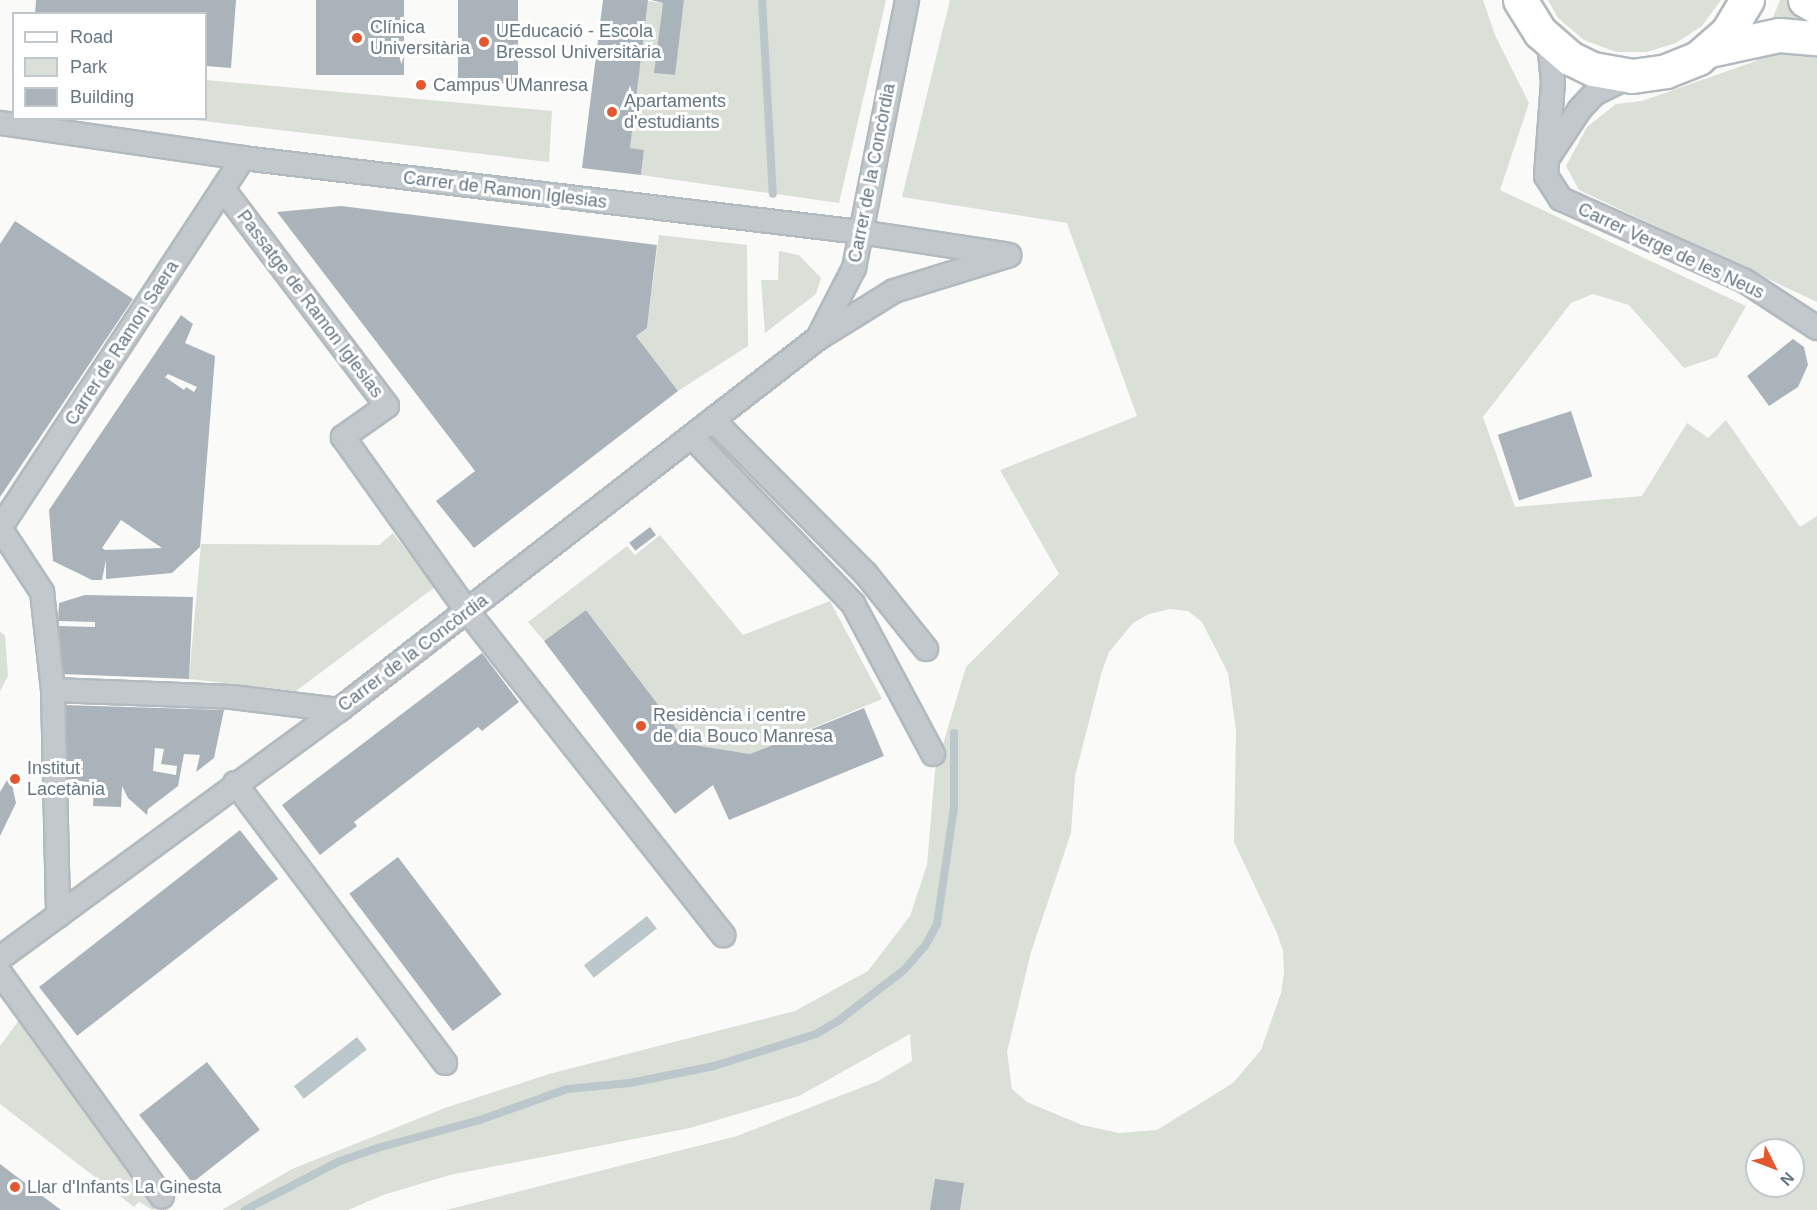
<!DOCTYPE html>
<meta charset="utf-8">
<style>
body{margin:0}
#map{position:relative;width:1817px;height:1210px;overflow:hidden;background:#fafaf8;font-family:Helvetica,sans-serif}
div>[style]{position:absolute}
.green>*{inset:0;background:#dadfd7}
.water>*{inset:0;background:#bbc7cb;transform-origin:0 0}
.stream>*{height:8px;margin:-4px;padding:0 4px;transform-origin:4px;border-radius:4px;background:#bbc7cb}
.building>*{inset:0;background:#aab3b9;transform-origin:0 0}
.roads{filter:drop-shadow(2px 0 #b3babf) drop-shadow(-2px 0 #b3babf) drop-shadow(0 2px #b3babf) drop-shadow(0 -2px #b3babf)}
.street>*{height:22px;margin:-11px;padding:0 11px;transform-origin:11px;border-radius:11px;background:#c3c8cc}
.secondary>*{height:33px;margin:-16.5px;padding:0 16.5px;transform-origin:16.5px;border-radius:16.5px;background:#fff}
.dots>*{width:16px;height:16px;translate:-50% -50%;box-sizing:border-box;border:3px solid #fff;border-radius:50%}
span{translate:-50% -50%;white-space:nowrap;text-align:center;line-height:1.15;-webkit-text-stroke:6px #fff;paint-order:stroke}
.poi-label{font-size:18px;color:#657683}
.left{translate:0 -50%;text-align:left}
.street-label{font-size:18px;color:#657683}
.legend{position:absolute;left:12px;top:12px;width:195px;height:108px;box-sizing:border-box;background:#fff;border:2px solid #c1c8cd;margin:0;padding:8px 10px;list-style:none;font-size:18px;color:#657683}
.legend li{display:flex;align-items:center;gap:12px;height:30px}
.legend b{width:30px;border:2px solid #c1c8cd}
.north{position:absolute;left:1745px;top:1138px;width:60px;height:60px;box-sizing:border-box;background:#fff;border:2px solid #c1c8cd;border-radius:50%;rotate:132deg;font-size:16px;font-weight:700;line-height:24px;text-align:center;color:#657683}
.north::after{content:'';display:block;margin:auto;width:21px;height:27px;background:#e4572e;clip-path:polygon(50% 0,100% 100%,50% 72%,0 100%)}
</style>
<div id="map">
<div class="green">
<div style="clip-path:polygon(684px 0,886px 0,839px 203px,641px 175px,644px 150px,630px 148px,647px 1px,663px 3px,655px 73px,674px 75px)"></div>
<div style="clip-path:polygon(evenodd,950px 0,1483px 0,1495px 35px,1529px 103px,1500px 190px,1746px 306px,1717px 357px,1684px 368px,1629px 305px,1593px 294px,1571px 303px,1483px 417px,1515px 507px,1642px 496px,1687px 423px,1708px 438px,1726px 420px,1800px 527px,1817px 516px,1817px 1210px,446px 1210px,737px 1136px,878px 1081px,912px 1061px,910px 1034px,799px 1096px,690px 1128px,450px 1175px,383px 1195px,348px 1210px,222px 1210px,292px 1169px,445px 1108px,549px 1074px,795px 1011px,868px 971px,910px 916px,927px 865px,935px 771px,966px 667px,1059px 574px,1000px 470px,1137px 416px,1067px 223px,902px 197px,950px 0,1170px 609px,1188px 611px,1202px 622px,1228px 673px,1236px 730px,1234px 842px,1277px 933px,1283px 951px,1284px 972px,1281px 993px,1261px 1050px,1233px 1083px,1157px 1130px,1119px 1133px,1082px 1125px,1027px 1102px,1012px 1089px,1007px 1052px,1031px 952px,1071px 833px,1075px 776px,1102px 671px,1109px 652px,1133px 623px,1149px 614px,1170px 609px,950px 0,1757px 1150px,1793px 1150px,1793px 1186px,1757px 1186px,1757px 1150px)"></div>
<div style="clip-path:polygon(1548px 0,1721px 0,1702px 26px,1676px 43px,1647px 52px,1616px 52px,1584px 40px,1558px 18px)"></div>
<div style="clip-path:polygon(1780px 0,1817px 0,1817px 302px,1579px 190px,1566px 166px,1587px 127px,1616px 104px,1642px 101px,1756px 61px)"></div>
<div style="clip-path:polygon(206px 80px,552px 111px,549px 162px,187px 119px,206px 118px)"></div>
<div style="clip-path:polygon(659px 235px,747px 245px,748px 346px,678px 391px,636px 336px,647px 328px)"></div>
<div style="clip-path:polygon(779px 251px,799px 255px,821px 278px,816px 294px,765px 333px,761px 280px,778px 280px)"></div>
<div style="clip-path:polygon(393px 533px,435px 587px,296px 691px,189px 679px,201px 544px,379px 545px)"></div>
<div style="clip-path:polygon(660px 535px,743px 635px,830px 601px,882px 699px,750px 754px,688px 744px,586px 610px,544px 641px,528px 622px,627px 546px,635px 555px)"></div>
<div style="clip-path:polygon(0 632px,5px 635px,8px 676px,0 691px)"></div>
<div style="clip-path:polygon(19px 1020px,157px 1206px,153px 1210px,139px 1202px,134px 1207px,0 1104px,0 1046px)"></div>
</div>
<div class="water">
<div style="left:647px;top:916px;width:16px;height:80px;rotate:52deg"></div>
<div style="left:357px;top:1037px;width:16px;height:80px;rotate:52deg"></div>
</div>
<div class="stream">
<div style="left:762px;top:0;width:194px;rotate:86.8deg"></div>
<div style="left:245px;top:1210px;width:107px;rotate:-27.3deg"></div>
<div style="left:340px;top:1161px;width:43px;rotate:-18.9deg"></div>
<div style="left:381px;top:1147px;width:103px;rotate:-15.3deg"></div>
<div style="left:480px;top:1120px;width:92px;rotate:-19.6deg"></div>
<div style="left:567px;top:1089px;width:63px;rotate:-5.4deg"></div>
<div style="left:630px;top:1083px;width:86px;rotate:-11.4deg"></div>
<div style="left:714px;top:1066px;width:107px;rotate:-17.4deg"></div>
<div style="left:816px;top:1034px;width:26px;rotate:-31deg"></div>
<div style="left:838px;top:1021px;width:83px;rotate:-37.7deg"></div>
<div style="left:904px;top:970px;width:32px;rotate:-49deg"></div>
<div style="left:925px;top:946px;width:25px;rotate:-61deg"></div>
<div style="left:937px;top:924px;width:118px;rotate:-81.7deg"></div>
<div style="left:954px;top:807px;width:74px;rotate:-90deg"></div>
</div>
<div class="building">
<div style="clip-path:polygon(36px 0,236px 0,231px 68px,206px 66px,206px 14px,35px 14px)"></div>
<div style="left:316px;top:0;width:88px;height:75px"></div>
<div style="left:458px;top:0;width:60px;height:84px"></div>
<div style="clip-path:polygon(603px 0,648px 0,630px 148px,644px 150px,641px 175px,582px 168px)"></div>
<div style="clip-path:polygon(651px 0,684px 0,675px 75px,654px 73px,663px 3px)"></div>
<div style="clip-path:polygon(341px 206px,657px 245px,647px 328px,636px 336px,678px 391px,474px 548px,436px 501px,475px 471px,277px 212px)"></div>
<div style="clip-path:polygon(15px 221px,133px 299px,0 497px,0 244px)"></div>
<div style="clip-path:polygon(evenodd,181px 315px,193px 324px,185px 343px,215px 356px,200px 547px,172px 573px,106px 579px,106px 560px,102px 580px,92px 580px,53px 561px,49px 510px,181px 315px,168px 374px,197px 387px,194px 392px,186px 387px,184px 390px,165px 377px,168px 374px,181px 315px,121px 520px,162px 548px,105px 550px,102px 548px,121px 520px)"></div>
<div style="clip-path:polygon(1793px 339px,1804px 347px,1808px 365px,1798px 387px,1769px 406px,1747px 376px)"></div>
<div style="left:1571px;top:411px;width:69px;height:77px;rotate:72deg"></div>
<div style="left:650px;top:527px;width:10px;height:26px;rotate:53deg"></div>
<div style="clip-path:polygon(85px 595px,193px 597px,189px 679px,62px 674px,58px 626px,95px 627px,95px 622px,58px 621px,59px 603px)"></div>
<div style="clip-path:polygon(586px 610px,688px 744px,750px 754px,864px 708px,884px 756px,729px 820px,713px 785px,675px 814px,544px 641px)"></div>
<div style="clip-path:polygon(482px 653px,519px 702px,482px 731px,478px 727px,354px 822px,357px 826px,320px 855px,282px 805px)"></div>
<div style="clip-path:polygon(evenodd,64px 705px,224px 710px,214px 758px,196px 772px,200px 755px,184px 754px,178px 786px,148px 809px,147px 815px,128px 798px,122px 786px,121px 807px,93px 806px,94px 783px,67px 779px,64px 705px,155px 748px,164px 749px,161px 764px,177px 766px,176px 775px,153px 771px,155px 748px)"></div>
<div style="clip-path:polygon(10px 775px,16px 803px,0 836px,0 792px)"></div>
<div style="left:240px;top:830px;width:62px;height:255px;rotate:52deg"></div>
<div style="left:398px;top:857px;width:172px;height:61px;rotate:53deg"></div>
<div style="left:207px;top:1062px;width:86px;height:86px;rotate:52deg"></div>
<div style="clip-path:polygon(0 1164px,61px 1210px,0 1210px)"></div>
<div style="clip-path:polygon(935px 1179px,964px 1183px,960px 1210px,930px 1210px)"></div>
</div>
<div class="roads">
<div class="street">
<div style="left:1549px;top:42px;width:40px;rotate:84.3deg"></div>
<div style="left:1553px;top:82px;width:94px;rotate:94.3deg"></div>
<div style="left:1546px;top:176px;width:27px;rotate:57deg"></div>
<div style="left:1561px;top:199px;width:201px;rotate:24deg"></div>
<div style="left:1745px;top:281px;width:86px;rotate:33.1deg"></div>
<div style="left:0;top:123px;width:246px;rotate:8.2deg"></div>
<div style="left:243px;top:158px;width:621px;rotate:6.84deg"></div>
<div style="left:860px;top:232px;width:146px;rotate:8.7deg"></div>
<div style="left:1549px;top:156px;width:56px;rotate:-56.6deg"></div>
<div style="left:1580px;top:109px;width:21px;rotate:-47deg"></div>
<div style="left:1594px;top:94px;width:40px;rotate:-26.6deg"></div>
<div style="left:223px;top:189px;width:272px;rotate:52.9deg"></div>
<div style="left:387px;top:406px;width:54px;rotate:144.8deg"></div>
<div style="left:343px;top:437px;width:215px;rotate:54.5deg"></div>
<div style="left:468px;top:612px;width:412px;rotate:51.7deg"></div>
<div style="left:818px;top:338px;width:79px;rotate:-62.8deg"></div>
<div style="left:854px;top:268px;width:273px;rotate:-78.8deg"></div>
<div style="left:713px;top:420px;width:217px;rotate:45.2deg"></div>
<div style="left:866px;top:574px;width:96px;rotate:51.3deg"></div>
<div style="left:692px;top:437px;width:232px;rotate:46deg"></div>
<div style="left:853px;top:604px;width:170px;rotate:61.9deg"></div>
<div style="left:0;top:528px;width:443px;rotate:-56.7deg"></div>
<div style="left:0;top:528px;width:77px;rotate:56.7deg"></div>
<div style="left:42px;top:592px;width:99px;rotate:83.6deg"></div>
<div style="left:53px;top:690px;width:226px;rotate:88.7deg"></div>
<div style="left:53px;top:690px;width:179px;rotate:2.2deg"></div>
<div style="left:232px;top:697px;width:108px;rotate:6.9deg"></div>
<div style="left:235px;top:783px;width:350px;rotate:53.1deg"></div>
<div style="left:0;top:958px;width:420px;rotate:-36.2deg"></div>
<div style="left:339px;top:710px;width:605px;rotate:-37.82deg"></div>
<div style="left:817px;top:339px;width:91px;rotate:-31.9deg"></div>
<div style="left:894px;top:291px;width:121px;rotate:-17.2deg"></div>
<div style="left:0;top:973px;width:276px;rotate:54.1deg"></div>
</div>
<div class="secondary">
<div style="left:1520px;top:0;width:38px;rotate:58deg"></div>
<div style="left:1540px;top:32px;width:40px;rotate:41deg"></div>
<div style="left:1570px;top:58px;width:25px;rotate:26deg"></div>
<div style="left:1593px;top:69px;width:40px;rotate:10deg"></div>
<div style="left:1632px;top:76px;width:34px;rotate:-8deg"></div>
<div style="left:1666px;top:71px;width:35px;rotate:-22deg"></div>
<div style="left:1698px;top:58px;width:38px;rotate:-41deg"></div>
<div style="left:1727px;top:33px;width:39px;rotate:-59deg"></div>
<div style="left:1805px;top:0;width:14px;rotate:30deg"></div>
<div style="left:1709px;top:50px;width:72px;rotate:-12.1deg"></div>
<div style="left:1779px;top:35px;width:38px;rotate:5deg"></div>
</div>
</div>
<div class="dots">
<div style="left:357px;top:38px;background:#e4572e"></div>
<div style="left:484px;top:42px;background:#e4572e"></div>
<div style="left:421px;top:85px;background:#e4572e"></div>
<div style="left:612px;top:112px;background:#e4572e"></div>
<div style="left:641px;top:726px;background:#e4572e"></div>
<div style="left:15px;top:779px;background:#e4572e"></div>
<div style="left:15px;top:1187px;background:#e4572e"></div>
</div>
<div class="poi-label">
<span class="left" style="left:370px;top:38px">Clínica<br>Universitària</span>
<span class="left" style="left:496px;top:42px">UEducació - Escola<br>Bressol Universitària</span>
<span class="left" style="left:433px;top:85px">Campus UManresa</span>
<span class="left" style="left:624px;top:112px">Apartaments<br>d'estudiants</span>
<span class="left" style="left:653px;top:726px">Residència i centre<br>de dia Bouco Manresa</span>
<span class="left" style="left:27px;top:779px">Institut<br>Lacetània</span>
<span class="left" style="left:27px;top:1187px">Llar d'Infants La Ginesta</span>
</div>
<div class="street-label">
<span style="left:872px;top:173px;rotate:-79deg">Carrer de la Concòrdia</span>
<span style="left:505px;top:190px;rotate:7deg">Carrer de Ramon Iglesias</span>
<span style="left:1671px;top:251px;rotate:25deg">Carrer Verge de les Neus</span>
<span style="left:310px;top:304px;rotate:53deg">Passatge de Ramon Iglesias</span>
<span style="left:122px;top:343px;rotate:-57deg">Carrer de Ramon Saera</span>
<span style="left:413px;top:653px;rotate:-37deg">Carrer de la Concòrdia</span>
</div>
<ul class="legend">
<li><b style="height:8px;background:#fff"></b>Road</li>
<li><b style="height:16px;background:#dadfd7"></b>Park</li>
<li><b style="height:16px;background:#aab3b9"></b>Building</li>
</ul>
<div class="north">N</div>
</div>
